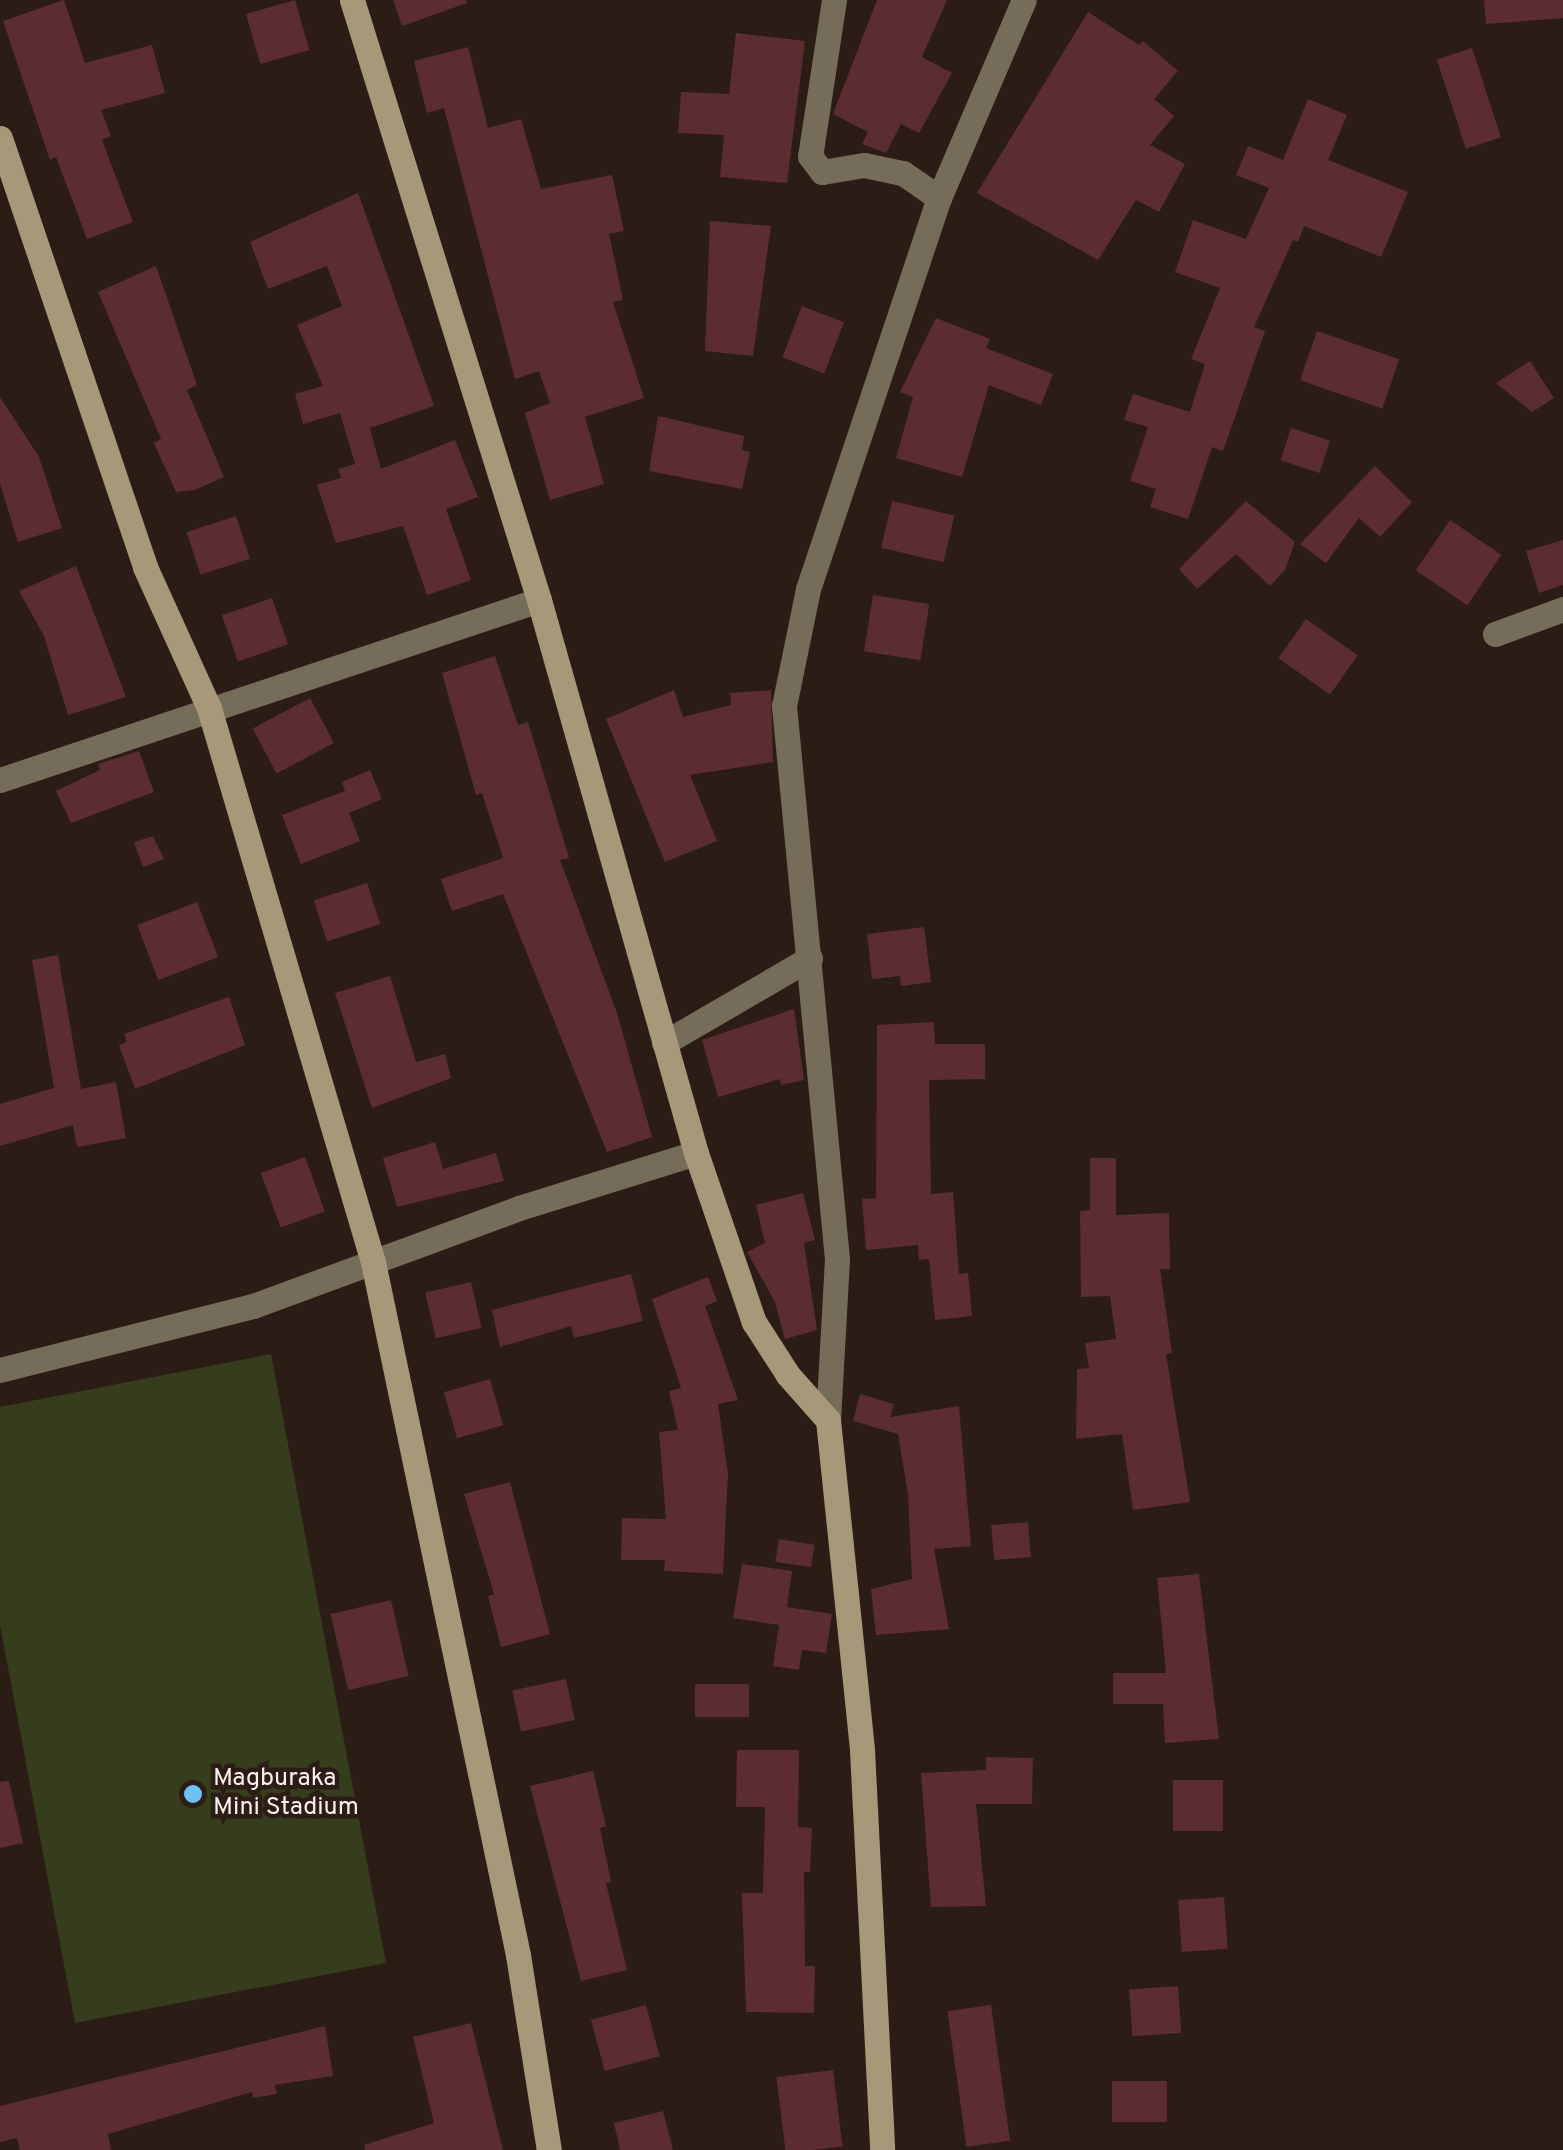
<!DOCTYPE html>
<style>
body{margin:0}
#map{position:relative;width:1563px;height:2150px;overflow:hidden;background:#2b1d15;font-family:Overpass,sans-serif}
div>[style]{position:absolute}
.green>*{inset:0;background:#363d1c}
.building>*{inset:0;background:#5b2d31;transform-origin:0 0}
.street>*{height:25px;margin:-12.5px;padding:0 12.5px;transform-origin:12.5px;border-radius:12.5px;background:#766c5a}
.secondary>*{height:25px;margin:-12.5px;padding:0 12.5px;transform-origin:12.5px;border-radius:12.5px;background:#a7987a}
.dots>*{width:28px;height:28px;translate:-50% -50%;box-sizing:border-box;border:5px solid #2b1d15;border-radius:50%}
span{translate:-50% -50%;white-space:nowrap;text-align:center;line-height:1.15;-webkit-text-stroke:9px #2b1d15;paint-order:stroke}
.poi-label{font-size:25px;color:#fcf1ec}
.left{translate:0 -50%;text-align:left}
</style>
<div id="map">
<div class="green">
<div style="clip-path:polygon(271px 1354px,386px 1963px,75px 2023px,0 1625px,0 1407px)"></div>
</div>
<div class="building">
<div style="clip-path:polygon(64px 0,85px 63px,152px 45px,165px 93px,101px 110px,111px 136px,102px 140px,133px 222px,87px 239px,56px 157px,50px 160px,3px 21px)"></div>
<div style="left:295px;top:0;width:52px;height:51px;rotate:74deg"></div>
<div style="clip-path:polygon(393px 0,466px 0,467px 3px,402px 26px)"></div>
<div style="clip-path:polygon(877px 0,947px 0,922px 57px,952px 73px,919px 133px,901px 124px,886px 153px,862px 144px,868px 132px,833px 114px)"></div>
<div style="clip-path:polygon(1484px 0,1563px 0,1563px 18px,1486px 24px)"></div>
<div style="clip-path:polygon(1088px 12px,1139px 45px,1143px 41px,1178px 71px,1154px 99px,1174px 116px,1150px 145px,1185px 164px,1159px 212px,1136px 200px,1098px 260px,977px 193px)"></div>
<div style="clip-path:polygon(736px 33px,805px 41px,787px 183px,720px 177px,724px 135px,678px 133px,681px 92px,729px 94px)"></div>
<div style="clip-path:polygon(468px 47px,488px 128px,521px 119px,541px 189px,612px 175px,624px 231px,609px 234px,623px 300px,613px 302px,644px 398px,585px 417px,604px 484px,550px 500px,525px 413px,550px 403px,539px 371px,515px 379px,444px 108px,427px 113px,414px 61px)"></div>
<div style="left:1472px;top:48px;width:94px;height:37px;rotate:72deg"></div>
<div style="clip-path:polygon(1308px 99px,1347px 115px,1328px 160px,1408px 192px,1381px 257px,1304px 226px,1298px 242px,1293px 240px,1254px 327px,1265px 331px,1223px 451px,1212px 447px,1188px 519px,1150px 507px,1156px 489px,1130px 481px,1148px 427px,1124px 420px,1133px 394px,1190px 412px,1205px 364px,1191px 359px,1220px 288px,1175px 272px,1193px 220px,1246px 239px,1269px 188px,1236px 175px,1248px 146px,1283px 160px)"></div>
<div style="clip-path:polygon(358px 193px,434px 406px,370px 428px,381px 469px,455px 440px,478px 497px,446px 509px,471px 580px,427px 595px,403px 526px,336px 543px,317px 485px,341px 478px,338px 469px,355px 464px,340px 413px,303px 424px,295px 394px,323px 386px,297px 325px,342px 306px,327px 266px,268px 289px,250px 242px)"></div>
<div style="clip-path:polygon(710px 221px,771px 226px,753px 356px,705px 351px)"></div>
<div style="clip-path:polygon(156px 266px,197px 385px,187px 390px,224px 477px,195px 490px,176px 492px,154px 443px,161px 439px,98px 292px)"></div>
<div style="left:802px;top:306px;width:45px;height:55px;rotate:21deg"></div>
<div style="clip-path:polygon(936px 318px,990px 339px,986px 348px,1053px 374px,1041px 405px,989px 385px,962px 477px,896px 458px,913px 397px,900px 392px)"></div>
<div style="left:1317px;top:331px;width:87px;height:52px;rotate:19deg"></div>
<div style="clip-path:polygon(1530px 361px,1554px 398px,1532px 412px,1496px 383px)"></div>
<div style="clip-path:polygon(0 397px,39px 457px,62px 528px,18px 542px,0 484px)"></div>
<div style="clip-path:polygon(658px 416px,744px 436px,742px 450px,750px 452px,742px 489px,649px 471px)"></div>
<div style="left:1291px;top:428px;width:41px;height:34px;rotate:18deg"></div>
<div style="clip-path:polygon(1375px 466px,1412px 502px,1380px 537px,1359px 518px,1326px 563px,1300px 544px)"></div>
<div style="left:892px;top:501px;width:64px;height:48px;rotate:13deg"></div>
<div style="clip-path:polygon(1246px 501px,1295px 542px,1285px 570px,1270px 586px,1236px 554px,1197px 589px,1179px 569px)"></div>
<div style="left:236px;top:516px;width:45px;height:52px;rotate:72deg"></div>
<div style="left:1450px;top:520px;width:62px;height:61px;rotate:34deg"></div>
<div style="clip-path:polygon(1563px 540px,1563px 585px,1539px 593px,1526px 551px)"></div>
<div style="clip-path:polygon(76px 566px,126px 697px,68px 715px,44px 636px,19px 591px)"></div>
<div style="left:873px;top:595px;width:57px;height:57px;rotate:9deg"></div>
<div style="left:272px;top:598px;width:49px;height:53px;rotate:71deg"></div>
<div style="left:1306px;top:619px;width:63px;height:48px;rotate:35deg"></div>
<div style="clip-path:polygon(495px 656px,518px 725px,528px 722px,569px 858px,560px 860px,617px 1013px,652px 1137px,607px 1152px,503px 894px,452px 911px,441px 879px,503px 858px,482px 793px,476px 795px,442px 673px)"></div>
<div style="clip-path:polygon(674px 690px,683px 717px,731px 705px,730px 693px,771px 690px,773px 762px,690px 775px,717px 841px,665px 862px,606px 719px)"></div>
<div style="left:310px;top:698px;width:51px;height:65px;rotate:62deg"></div>
<div style="clip-path:polygon(139px 751px,154px 792px,71px 823px,56px 791px,100px 770px,98px 764px)"></div>
<div style="clip-path:polygon(370px 770px,382px 799px,349px 813px,360px 841px,301px 864px,282px 815px,345px 791px,342px 782px)"></div>
<div style="clip-path:polygon(153px 836px,164px 859px,143px 867px,134px 842px)"></div>
<div style="left:367px;top:883px;width:43px;height:56px;rotate:72deg"></div>
<div style="left:197px;top:902px;width:59px;height:64px;rotate:69deg"></div>
<div style="clip-path:polygon(924px 927px,931px 982px,901px 986px,900px 976px,872px 979px,867px 934px)"></div>
<div style="clip-path:polygon(58px 955px,81px 1089px,116px 1082px,126px 1138px,77px 1147px,73px 1125px,0 1146px,0 1104px,54px 1088px,32px 960px)"></div>
<div style="clip-path:polygon(390px 976px,416px 1062px,445px 1054px,451px 1078px,372px 1108px,335px 993px)"></div>
<div style="clip-path:polygon(229px 997px,245px 1045px,135px 1089px,119px 1045px,127px 1042px,124px 1034px)"></div>
<div style="clip-path:polygon(794px 1009px,804px 1080px,781px 1085px,780px 1079px,718px 1097px,702px 1040px)"></div>
<div style="clip-path:polygon(934px 1022px,935px 1044px,985px 1044px,985px 1079px,929px 1080px,931px 1194px,953px 1192px,959px 1274px,968px 1273px,972px 1316px,935px 1320px,929px 1259px,919px 1260px,918px 1245px,866px 1250px,862px 1199px,876px 1198px,877px 1025px)"></div>
<div style="clip-path:polygon(435px 1142px,443px 1169px,496px 1153px,504px 1181px,397px 1207px,383px 1158px)"></div>
<div style="left:305px;top:1157px;width:58px;height:47px;rotate:70deg"></div>
<div style="clip-path:polygon(1090px 1158px,1116px 1158px,1116px 1215px,1169px 1213px,1170px 1269px,1160px 1269px,1172px 1353px,1166px 1354px,1190px 1502px,1133px 1510px,1122px 1434px,1076px 1439px,1077px 1369px,1089px 1368px,1085px 1343px,1116px 1339px,1110px 1296px,1081px 1297px,1080px 1211px,1090px 1210px)"></div>
<div style="clip-path:polygon(803px 1193px,815px 1240px,804px 1243px,817px 1330px,785px 1339px,775px 1302px,747px 1252px,765px 1243px,756px 1205px)"></div>
<div style="clip-path:polygon(631px 1274px,643px 1321px,574px 1338px,571px 1326px,500px 1347px,492px 1310px)"></div>
<div style="clip-path:polygon(708px 1277px,717px 1301px,705px 1306px,738px 1400px,718px 1404px,728px 1474px,723px 1574px,664px 1571px,665px 1560px,621px 1560px,622px 1518px,666px 1519px,659px 1432px,678px 1430px,669px 1391px,681px 1388px,652px 1299px)"></div>
<div style="left:471px;top:1282px;width:47px;height:47px;rotate:77deg"></div>
<div style="left:490px;top:1379px;width:48px;height:48px;rotate:74deg"></div>
<div style="clip-path:polygon(860px 1394px,894px 1404px,890px 1417px,959px 1406px,971px 1546px,934px 1549px,949px 1629px,876px 1635px,871px 1589px,912px 1579px,908px 1494px,898px 1434px,853px 1421px)"></div>
<div style="clip-path:polygon(510px 1482px,550px 1634px,501px 1647px,488px 1596px,494px 1594px,464px 1494px)"></div>
<div style="left:1028px;top:1522px;width:35px;height:37px;rotate:85deg"></div>
<div style="left:779px;top:1539px;width:36px;height:23px;rotate:9deg"></div>
<div style="clip-path:polygon(742px 1564px,792px 1571px,787px 1607px,832px 1614px,826px 1653px,802px 1650px,799px 1670px,773px 1666px,779px 1625px,733px 1618px)"></div>
<div style="clip-path:polygon(1199px 1574px,1219px 1739px,1165px 1743px,1163px 1704px,1113px 1704px,1113px 1673px,1166px 1673px,1157px 1578px)"></div>
<div style="left:391px;top:1600px;width:78px;height:62px;rotate:77deg"></div>
<div style="left:566px;top:1679px;width:42px;height:55px;rotate:78deg"></div>
<div style="left:695px;top:1684px;width:54px;height:33px"></div>
<div style="clip-path:polygon(737px 1750px,799px 1750px,798px 1827px,812px 1828px,810px 1872px,804px 1872px,805px 1966px,815px 1966px,814px 2013px,746px 2012px,742px 1893px,763px 1893px,765px 1807px,736px 1807px)"></div>
<div style="clip-path:polygon(986px 1757px,1033px 1758px,1032px 1804px,976px 1804px,986px 1906px,931px 1907px,921px 1773px,986px 1770px)"></div>
<div style="clip-path:polygon(593px 1771px,606px 1826px,600px 1828px,611px 1882px,606px 1883px,627px 1970px,581px 1981px,530px 1786px)"></div>
<div style="left:1173px;top:1780px;width:50px;height:51px"></div>
<div style="clip-path:polygon(9px 1781px,23px 1843px,0 1848px,0 1782px)"></div>
<div style="left:1224px;top:1897px;width:52px;height:46px;rotate:86deg"></div>
<div style="left:1178px;top:1986px;width:47px;height:49px;rotate:86deg"></div>
<div style="left:646px;top:2005px;width:53px;height:57px;rotate:75deg"></div>
<div style="left:991px;top:2005px;width:137px;height:44px;rotate:82deg"></div>
<div style="clip-path:polygon(471px 2023px,503px 2150px,365px 2150px,364px 2145px,434px 2123px,413px 2037px)"></div>
<div style="clip-path:polygon(325px 2026px,333px 2076px,275px 2085px,277px 2094px,253px 2098px,252px 2092px,108px 2134px,111px 2150px,20px 2150px,17px 2138px,0 2142px,0 2106px)"></div>
<div style="left:833px;top:2070px;width:77px;height:57px;rotate:83deg"></div>
<div style="left:1167px;top:2081px;width:41px;height:55px;rotate:90deg"></div>
<div style="clip-path:polygon(663px 2111px,673px 2150px,620px 2150px,614px 2123px)"></div>
</div>
<div class="street">
<div style="left:834px;top:0;width:158px;rotate:98.7deg"></div>
<div style="left:810px;top:156px;width:20px;rotate:53deg"></div>
<div style="left:822px;top:172px;width:43px;rotate:-9.5deg"></div>
<div style="left:864px;top:165px;width:40px;rotate:12deg"></div>
<div style="left:903px;top:173px;width:44px;rotate:34.8deg"></div>
<div style="left:1495px;top:634px;width:72px;rotate:-20.2deg"></div>
<div style="left:0;top:780px;width:568px;rotate:-18.47deg"></div>
<div style="left:664px;top:1043px;width:169px;rotate:-30.2deg"></div>
<div style="left:0;top:1370px;width:261px;rotate:-14.2deg"></div>
<div style="left:253px;top:1306px;width:283px;rotate:-20.2deg"></div>
<div style="left:519px;top:1208px;width:185px;rotate:-17.3deg"></div>
<div style="left:828px;top:1420px;width:161px;rotate:-86.8deg"></div>
<div style="left:837px;top:1259px;width:556px;rotate:-95.47deg"></div>
<div style="left:784px;top:706px;width:119px;rotate:-78.4deg"></div>
<div style="left:808px;top:589px;width:412px;rotate:-71.5deg"></div>
<div style="left:939px;top:198px;width:215px;rotate:-66.8deg"></div>
</div>
<div class="secondary">
<div style="left:352px;top:0;width:628px;rotate:72.69deg"></div>
<div style="left:539px;top:600px;width:575px;rotate:74.15deg"></div>
<div style="left:696px;top:1153px;width:179px;rotate:71.1deg"></div>
<div style="left:754px;top:1322px;width:63px;rotate:57.3deg"></div>
<div style="left:788px;top:1375px;width:60px;rotate:48.4deg"></div>
<div style="left:828px;top:1420px;width:332px;rotate:84.1deg"></div>
<div style="left:862px;top:1750px;width:400px;rotate:87.1deg"></div>
<div style="left:0;top:138px;width:453px;rotate:71.3deg"></div>
<div style="left:145px;top:567px;width:155px;rotate:65.6deg"></div>
<div style="left:209px;top:708px;width:578px;rotate:73.51deg"></div>
<div style="left:373px;top:1262px;width:708px;rotate:78.18deg"></div>
<div style="left:518px;top:1955px;width:197px;rotate:81deg"></div>
</div>
<div class="dots">
<div style="left:193px;top:1794px;background:#6dc2f3"></div>
</div>
<div class="poi-label">
<span class="left" style="left:213px;top:1794px">Magburaka<br>Mini Stadium</span>
</div>
</div>
